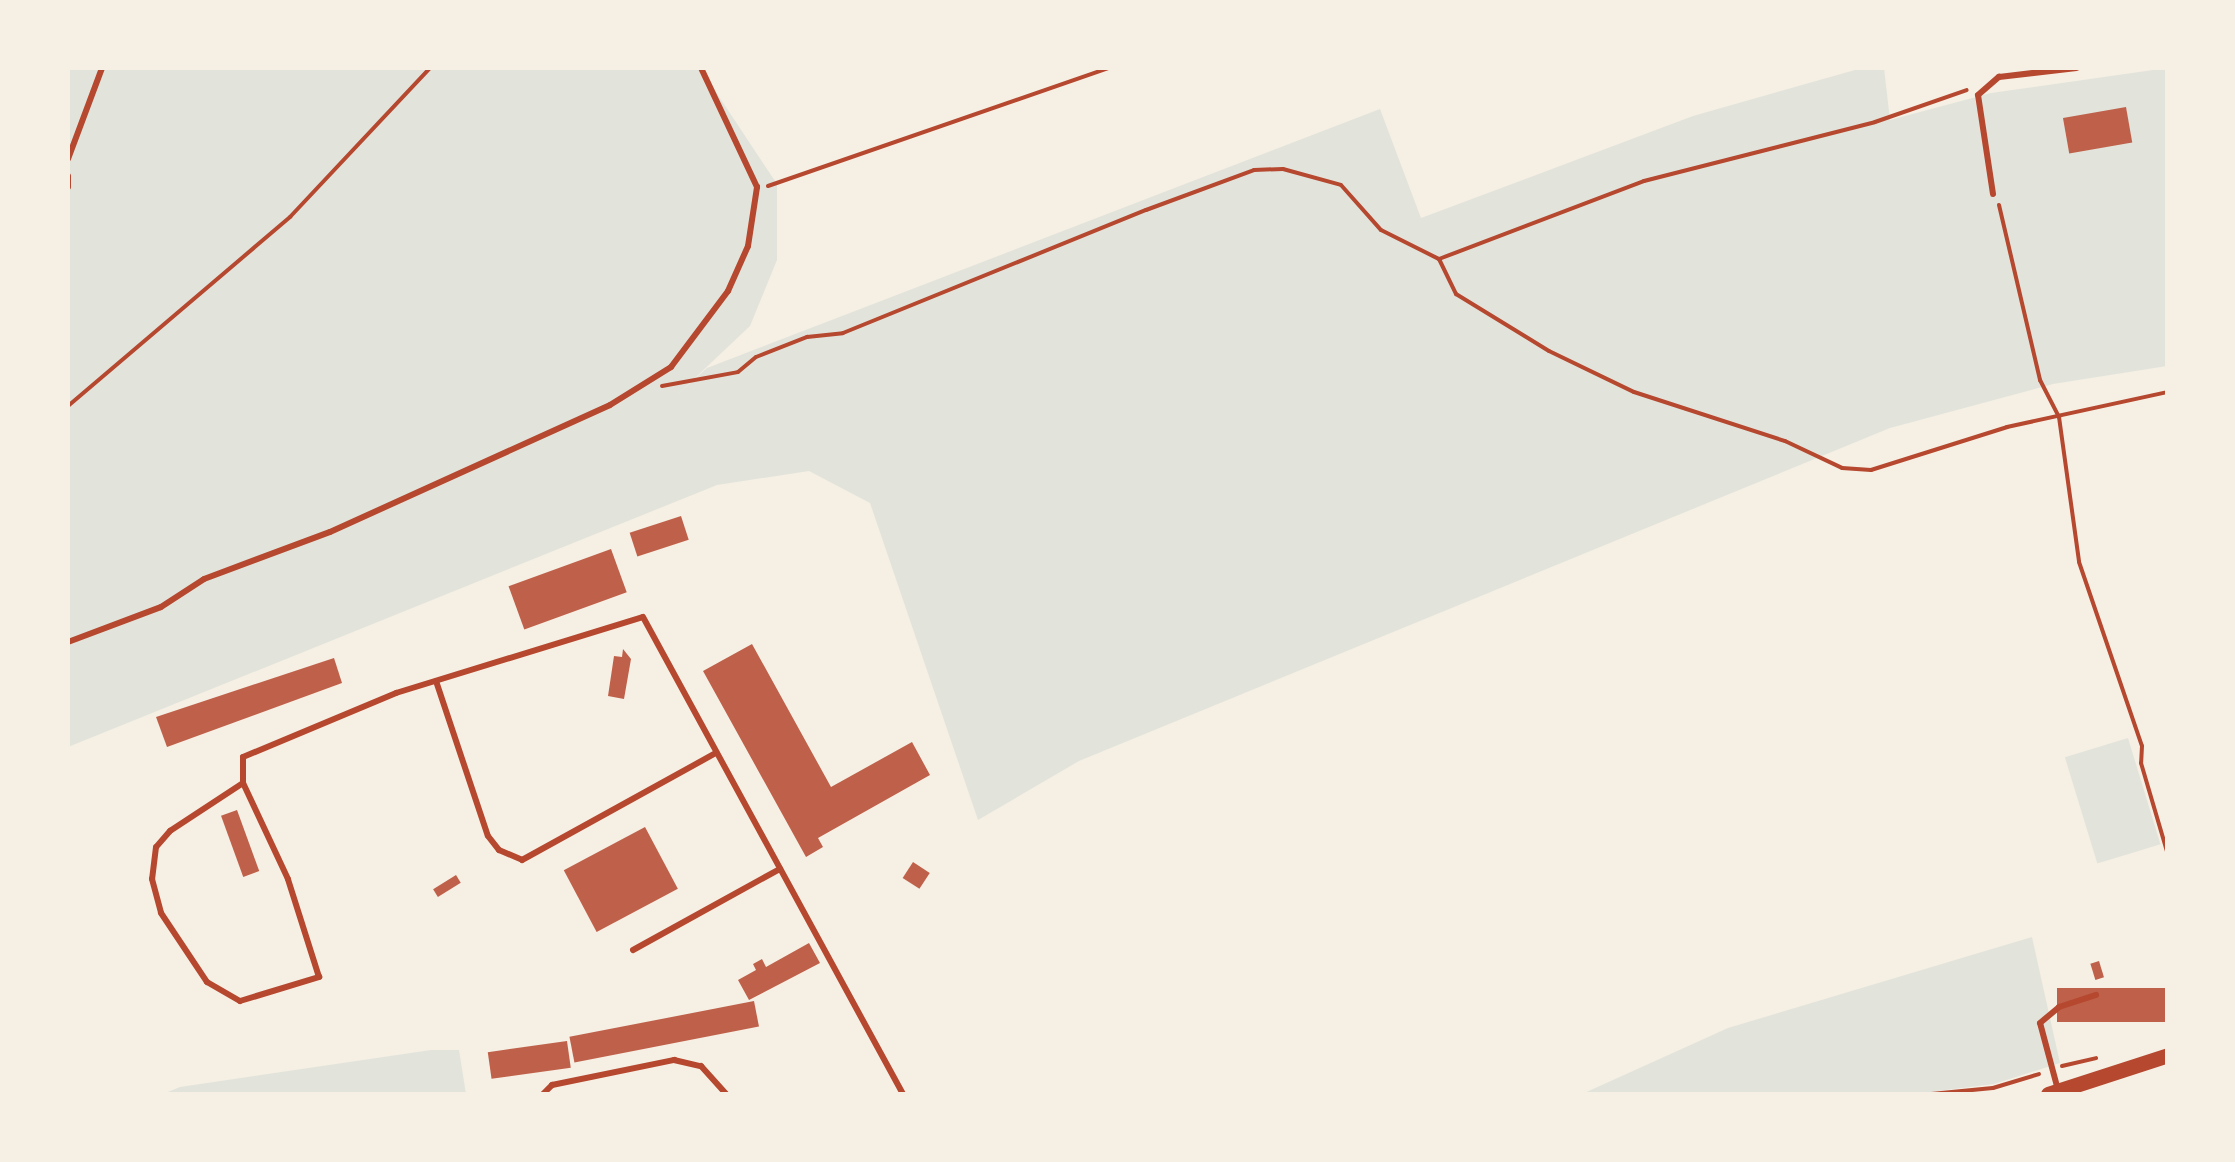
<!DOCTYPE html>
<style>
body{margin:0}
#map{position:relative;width:2235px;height:1162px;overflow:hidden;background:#f6efe4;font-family:Poppins,sans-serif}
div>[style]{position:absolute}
.green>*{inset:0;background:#e2e4dc;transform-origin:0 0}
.building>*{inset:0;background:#bf614a;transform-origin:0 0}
.path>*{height:4px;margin:-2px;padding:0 2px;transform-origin:2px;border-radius:2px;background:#b5482f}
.service>*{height:6px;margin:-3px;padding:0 3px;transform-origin:3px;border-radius:3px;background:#b5482f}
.tertiary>*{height:15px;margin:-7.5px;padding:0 7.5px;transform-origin:7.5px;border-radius:7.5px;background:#b5482f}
span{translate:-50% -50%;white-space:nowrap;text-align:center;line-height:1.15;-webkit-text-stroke:8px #f6efe4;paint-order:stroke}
.frame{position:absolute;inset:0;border:70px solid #f6efe4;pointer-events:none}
</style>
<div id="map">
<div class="green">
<div style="clip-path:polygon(68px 68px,700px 68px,777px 184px,777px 260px,750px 326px,677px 395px,707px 368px,1380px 109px,1421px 218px,1693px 116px,1862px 68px,1884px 68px,1890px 120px,1991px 93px,2167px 68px,2167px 366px,2053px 384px,1890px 428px,1079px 761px,978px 820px,870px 503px,809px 471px,717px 485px,68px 747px)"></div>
<div style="left:2128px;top:738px;width:111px;height:66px;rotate:73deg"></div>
<div style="clip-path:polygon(2032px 937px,2060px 1063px,1994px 1084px,1914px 1094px,1582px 1094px,1728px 1028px)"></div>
<div style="clip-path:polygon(431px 1050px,459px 1050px,466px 1094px,163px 1094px,180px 1087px)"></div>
</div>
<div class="building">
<div style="left:2126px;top:107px;width:36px;height:64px;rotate:80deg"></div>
<div style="left:681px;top:516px;width:25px;height:54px;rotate:72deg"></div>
<div style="left:611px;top:549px;width:46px;height:109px;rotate:70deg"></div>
<div style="clip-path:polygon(752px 644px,831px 787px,912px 742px,930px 775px,818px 838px,823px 847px,806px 857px,703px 671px)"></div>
<div style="clip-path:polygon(623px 649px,631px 659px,624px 699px,608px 696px,614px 656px,622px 657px)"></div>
<div style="clip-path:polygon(334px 658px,342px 683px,167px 747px,156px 717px)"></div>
<div style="left:237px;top:810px;width:65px;height:17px;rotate:70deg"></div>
<div style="left:645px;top:827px;width:70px;height:92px;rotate:62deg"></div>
<div style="left:913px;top:862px;width:20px;height:19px;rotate:33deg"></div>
<div style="left:456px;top:875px;width:9px;height:27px;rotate:58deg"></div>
<div style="clip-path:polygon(809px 943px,820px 963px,749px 1000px,738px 980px,756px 970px,753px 964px,762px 959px,766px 967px)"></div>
<div style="left:2099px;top:961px;width:17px;height:9px;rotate:73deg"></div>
<div style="left:2168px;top:988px;width:34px;height:111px;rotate:90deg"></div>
<div style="left:754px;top:1001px;width:26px;height:188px;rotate:79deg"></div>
<div style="left:567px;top:1041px;width:27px;height:80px;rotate:82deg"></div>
</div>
<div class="path">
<div style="left:768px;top:186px;width:360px;rotate:-19.1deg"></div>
<div style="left:1999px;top:205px;width:180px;rotate:76.8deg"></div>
<div style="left:2040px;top:380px;width:42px;rotate:62.8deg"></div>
<div style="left:2059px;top:417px;width:146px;rotate:82.1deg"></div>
<div style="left:2079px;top:562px;width:194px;rotate:71.1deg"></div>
<div style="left:2142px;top:746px;width:17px;rotate:93deg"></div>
<div style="left:2141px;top:763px;width:96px;rotate:73.6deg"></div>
<div style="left:1439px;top:259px;width:219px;rotate:-20.8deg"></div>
<div style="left:1644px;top:181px;width:238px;rotate:-14.3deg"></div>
<div style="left:1875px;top:122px;width:97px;rotate:-19.2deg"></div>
<div style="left:662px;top:386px;width:77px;rotate:-10.4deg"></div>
<div style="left:738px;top:372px;width:23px;rotate:-40deg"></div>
<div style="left:756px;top:357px;width:55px;rotate:-21.4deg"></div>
<div style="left:807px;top:337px;width:36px;rotate:-6deg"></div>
<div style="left:843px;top:333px;width:327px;rotate:-22.1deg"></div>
<div style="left:1146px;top:210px;width:115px;rotate:-20.3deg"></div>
<div style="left:1254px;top:170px;width:29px;rotate:-2deg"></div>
<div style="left:1283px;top:169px;width:60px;rotate:15.4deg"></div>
<div style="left:1341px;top:185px;width:60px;rotate:48.4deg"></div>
<div style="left:1381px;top:230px;width:65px;rotate:26.6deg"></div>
<div style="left:1439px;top:259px;width:39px;rotate:64deg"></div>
<div style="left:1456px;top:294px;width:109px;rotate:31.5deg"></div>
<div style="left:1549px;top:351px;width:94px;rotate:25.8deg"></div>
<div style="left:1634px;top:392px;width:159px;rotate:18deg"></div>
<div style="left:1785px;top:441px;width:63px;rotate:25.3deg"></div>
<div style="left:1842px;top:468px;width:29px;rotate:4deg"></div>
<div style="left:1871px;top:470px;width:143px;rotate:-17.5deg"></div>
<div style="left:2007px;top:427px;width:165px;rotate:-12.3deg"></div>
<div style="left:68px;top:406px;width:292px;rotate:-40.4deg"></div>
<div style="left:290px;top:217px;width:204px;rotate:-46.8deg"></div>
<div style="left:2062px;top:1066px;width:35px;rotate:-13deg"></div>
<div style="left:1931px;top:1094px;width:62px;rotate:-5.5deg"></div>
<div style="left:1993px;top:1088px;width:48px;rotate:-16.9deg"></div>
</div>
<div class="service">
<div style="left:68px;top:159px;width:97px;rotate:-69.5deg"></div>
<div style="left:68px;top:176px;width:11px;rotate:90deg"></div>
<div style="left:1993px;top:194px;width:100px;rotate:-98.6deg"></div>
<div style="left:1978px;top:95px;width:28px;rotate:-41deg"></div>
<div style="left:1999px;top:77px;width:78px;rotate:-6.7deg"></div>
<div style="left:68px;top:642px;width:99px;rotate:-20.6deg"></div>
<div style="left:161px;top:607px;width:51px;rotate:-33.1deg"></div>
<div style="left:204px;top:579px;width:134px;rotate:-20.5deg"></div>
<div style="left:330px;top:532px;width:307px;rotate:-24.4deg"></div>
<div style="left:610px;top:405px;width:72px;rotate:-31.9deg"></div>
<div style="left:671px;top:367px;width:95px;rotate:-53.1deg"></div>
<div style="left:728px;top:291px;width:49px;rotate:-66deg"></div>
<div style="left:748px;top:246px;width:60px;rotate:-81.3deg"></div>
<div style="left:757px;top:187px;width:132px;rotate:-115.2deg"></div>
<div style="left:436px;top:681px;width:163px;rotate:71.5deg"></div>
<div style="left:488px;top:836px;width:18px;rotate:52deg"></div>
<div style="left:499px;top:850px;width:25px;rotate:23deg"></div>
<div style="left:522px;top:860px;width:222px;rotate:-28.9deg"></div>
<div style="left:243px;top:783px;width:87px;rotate:146.7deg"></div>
<div style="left:170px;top:831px;width:21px;rotate:131deg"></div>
<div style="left:156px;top:847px;width:32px;rotate:97deg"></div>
<div style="left:152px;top:879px;width:35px;rotate:75deg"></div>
<div style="left:161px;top:913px;width:83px;rotate:56.3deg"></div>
<div style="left:207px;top:982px;width:38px;rotate:30deg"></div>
<div style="left:240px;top:1001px;width:83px;rotate:-16.9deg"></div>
<div style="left:319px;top:977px;width:103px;rotate:-107.6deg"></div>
<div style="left:288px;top:879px;width:106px;rotate:-115.1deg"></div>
<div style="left:243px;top:783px;width:26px;rotate:-90deg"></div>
<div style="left:243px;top:757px;width:166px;rotate:-22.7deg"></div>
<div style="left:396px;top:693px;width:258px;rotate:-17.1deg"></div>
<div style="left:643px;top:617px;width:543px;rotate:61.41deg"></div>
<div style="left:633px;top:950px;width:168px;rotate:-28.9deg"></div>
<div style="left:2058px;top:1090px;width:69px;rotate:-105deg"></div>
<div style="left:2040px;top:1023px;width:25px;rotate:-40deg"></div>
<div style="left:2059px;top:1007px;width:39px;rotate:-18deg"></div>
<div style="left:543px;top:1094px;width:13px;rotate:-45deg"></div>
<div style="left:552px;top:1085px;width:125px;rotate:-11.6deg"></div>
<div style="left:674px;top:1060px;width:28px;rotate:13deg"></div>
<div style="left:701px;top:1066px;width:38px;rotate:48deg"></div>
</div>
<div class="tertiary">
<div style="left:2048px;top:1094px;width:126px;rotate:-18deg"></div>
</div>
<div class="frame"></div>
</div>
